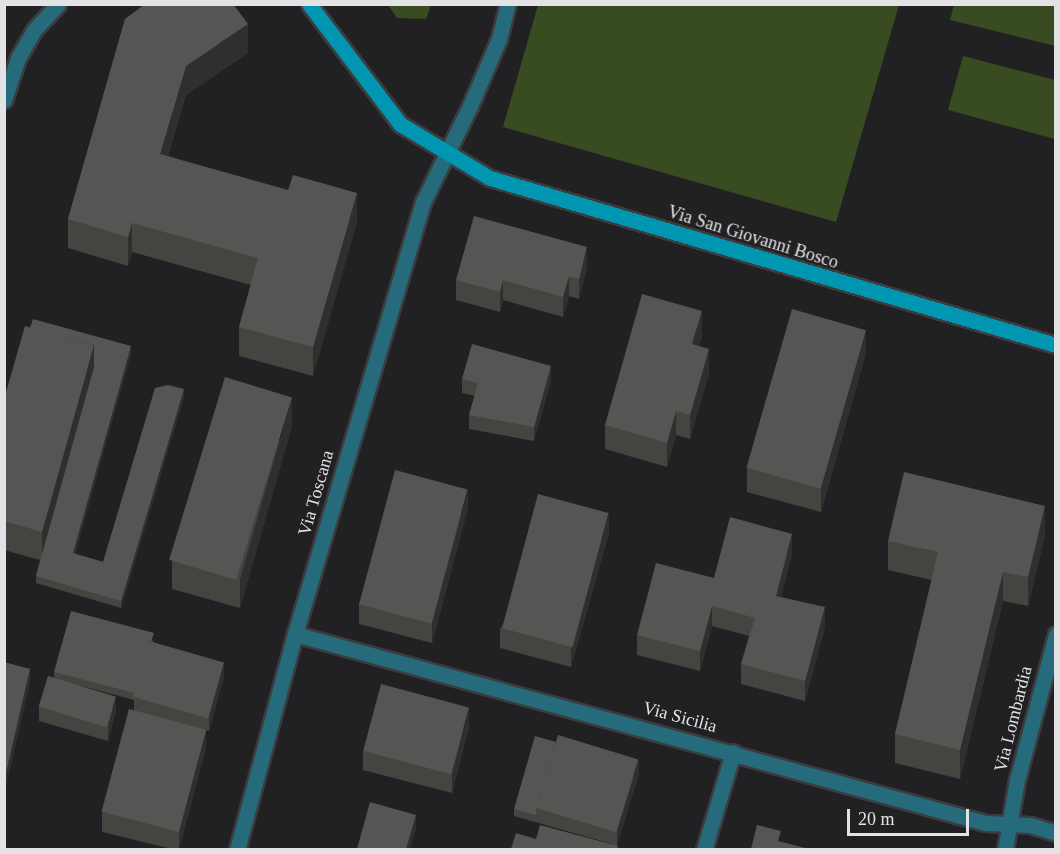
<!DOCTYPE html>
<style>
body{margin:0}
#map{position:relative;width:1060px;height:854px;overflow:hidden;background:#212023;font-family:Georgia,serif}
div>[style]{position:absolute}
.green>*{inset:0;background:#394b21}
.roads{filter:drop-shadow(2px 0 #3c3b3e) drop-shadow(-2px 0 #3c3b3e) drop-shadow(0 2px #3c3b3e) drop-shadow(0 -2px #3c3b3e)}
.street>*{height:15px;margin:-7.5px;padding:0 7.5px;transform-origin:7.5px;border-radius:7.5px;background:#256b7c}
.secondary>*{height:15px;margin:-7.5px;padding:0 7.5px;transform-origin:7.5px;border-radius:7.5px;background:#0096b1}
.wall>*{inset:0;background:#464441}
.shaded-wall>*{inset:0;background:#302e2e}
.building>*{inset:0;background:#575553;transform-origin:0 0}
span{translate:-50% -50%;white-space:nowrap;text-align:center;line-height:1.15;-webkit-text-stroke:5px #212023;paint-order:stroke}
.street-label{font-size:18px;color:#e3e2e4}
.frame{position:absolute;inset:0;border:6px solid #e3e2e4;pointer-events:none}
.scale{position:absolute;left:847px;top:809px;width:122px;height:27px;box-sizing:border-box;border:3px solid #e3e2e4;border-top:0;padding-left:8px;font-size:18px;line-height:21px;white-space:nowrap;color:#e3e2e4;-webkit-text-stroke:4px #212023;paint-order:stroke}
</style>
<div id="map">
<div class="green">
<div style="clip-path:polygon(388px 5px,431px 5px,426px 19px,397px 18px)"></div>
<div style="clip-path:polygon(538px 5px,899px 5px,836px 222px,503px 127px)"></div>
<div style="clip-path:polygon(954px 5px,1055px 5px,1055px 46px,950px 20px)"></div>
<div style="clip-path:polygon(963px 56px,1055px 80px,1055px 139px,948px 110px)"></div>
</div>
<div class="roads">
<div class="street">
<div style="left:4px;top:100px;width:44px;rotate:-71.6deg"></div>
<div style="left:18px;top:58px;width:32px;rotate:-60deg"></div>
<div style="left:34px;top:30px;width:35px;rotate:-47deg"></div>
<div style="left:295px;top:634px;width:716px;rotate:15.3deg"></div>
<div style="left:986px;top:823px;width:44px;rotate:2.6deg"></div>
<div style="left:1030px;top:825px;width:27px;rotate:17deg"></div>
<div style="left:237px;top:850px;width:224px;rotate:-75deg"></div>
<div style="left:295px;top:634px;width:451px;rotate:-73.5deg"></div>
<div style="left:423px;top:202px;width:107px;rotate:-63.9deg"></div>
<div style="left:470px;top:106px;width:73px;rotate:-66.6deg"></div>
<div style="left:499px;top:39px;width:36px;rotate:-76deg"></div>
<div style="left:704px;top:850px;width:102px;rotate:-73.5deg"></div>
<div style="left:1005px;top:850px;width:71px;rotate:-80.3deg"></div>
<div style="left:1017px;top:780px;width:151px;rotate:-75deg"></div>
</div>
<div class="secondary">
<div style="left:309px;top:4px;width:151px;rotate:52.8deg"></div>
<div style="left:400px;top:124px;width:105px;rotate:31deg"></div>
<div style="left:490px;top:178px;width:590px;rotate:16.44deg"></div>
</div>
</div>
<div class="wall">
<div style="clip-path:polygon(125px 19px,248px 53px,186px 95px,168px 156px,357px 222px,313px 376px,239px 356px,239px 327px,251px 285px,132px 252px,128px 266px,68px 248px,68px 219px)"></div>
<div style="clip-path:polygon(587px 267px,579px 299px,569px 296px,563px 317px,503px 300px,500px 312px,456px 300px,456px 280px)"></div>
<div style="clip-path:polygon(702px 335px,699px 346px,709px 373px,690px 439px,676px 435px,667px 467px,605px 449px,605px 425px)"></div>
<div style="clip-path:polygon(131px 353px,75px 554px,103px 562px,184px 397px,121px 608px,36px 583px,36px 576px,40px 560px,4px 550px,4px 399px)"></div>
<div style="clip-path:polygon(866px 353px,821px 512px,747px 492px,747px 468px)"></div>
<div style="clip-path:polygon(462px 379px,551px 380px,534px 441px,469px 429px,469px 415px,475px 396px,462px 393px)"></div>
<div style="clip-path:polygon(292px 426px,240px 608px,172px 589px,172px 560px)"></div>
<div style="clip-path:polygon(468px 508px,432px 643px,359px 624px,359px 604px)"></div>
<div style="clip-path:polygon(609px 533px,571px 667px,500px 648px,500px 628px)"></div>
<div style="clip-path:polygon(1045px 535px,1028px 606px,1003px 601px,960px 779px,895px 763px,895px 734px,932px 580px,888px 570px,888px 541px)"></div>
<div style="clip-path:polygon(792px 554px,781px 597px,825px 627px,805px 701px,741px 684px,741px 664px,749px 636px,712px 626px,700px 671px,637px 655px,637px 635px,714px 578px)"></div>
<div style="clip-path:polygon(154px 640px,153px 642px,224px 676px,209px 731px,206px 730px,206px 748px,179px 849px,172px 849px,102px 832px,102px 812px,134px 711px,134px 700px,78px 685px,116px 711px,108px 741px,39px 721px,39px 707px,54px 678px,54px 672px)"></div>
<div style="clip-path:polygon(469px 727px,452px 793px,363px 770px,363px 751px)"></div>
<div style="clip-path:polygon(639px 774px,617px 845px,618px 849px,536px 839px,612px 844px,514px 816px,514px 809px)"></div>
</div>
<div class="shaded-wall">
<div style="clip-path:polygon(248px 24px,248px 53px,186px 95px,160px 183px,160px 154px,186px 66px)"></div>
<div style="clip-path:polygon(357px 193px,357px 222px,313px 376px,313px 347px)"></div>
<div style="clip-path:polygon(132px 223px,132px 252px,128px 266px,128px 237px)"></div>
<div style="clip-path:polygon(587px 247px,587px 267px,579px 299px,579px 279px)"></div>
<div style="clip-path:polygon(569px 276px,569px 296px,563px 317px,563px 297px)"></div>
<div style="clip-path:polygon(503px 280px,503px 300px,500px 312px,500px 292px)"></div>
<div style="clip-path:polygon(702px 311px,702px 335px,692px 368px,692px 344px)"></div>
<div style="clip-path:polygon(866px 330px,866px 353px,821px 512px,821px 488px)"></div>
<div style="clip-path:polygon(94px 345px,94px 374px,42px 561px,42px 532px)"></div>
<div style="clip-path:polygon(131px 346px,131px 353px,73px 561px,73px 553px)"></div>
<div style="clip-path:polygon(709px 349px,709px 373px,690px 439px,690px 415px)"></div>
<div style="clip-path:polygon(551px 366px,551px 380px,534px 441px,534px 427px)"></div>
<div style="clip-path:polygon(184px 389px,184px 397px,121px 608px,121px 601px)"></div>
<div style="clip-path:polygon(292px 397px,292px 426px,240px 608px,240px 579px)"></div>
<div style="clip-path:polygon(676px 411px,676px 435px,667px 467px,667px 443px)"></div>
<div style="clip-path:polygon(468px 489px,468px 508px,432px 643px,432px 623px)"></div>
<div style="clip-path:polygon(1045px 506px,1045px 535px,1028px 606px,1028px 577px)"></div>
<div style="clip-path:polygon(609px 513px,609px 533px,571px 667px,571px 648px)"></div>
<div style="clip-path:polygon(792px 534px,792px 554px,776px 615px,776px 596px)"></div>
<div style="clip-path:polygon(1003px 572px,1003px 601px,960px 779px,960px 750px)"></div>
<div style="clip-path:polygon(712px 606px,712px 626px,700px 671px,700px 651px)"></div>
<div style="clip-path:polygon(825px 607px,825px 627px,805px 701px,805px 681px)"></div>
<div style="clip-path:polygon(224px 662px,224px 676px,209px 731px,209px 717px)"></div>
<div style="clip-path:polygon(30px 669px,30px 683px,4px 796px,4px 782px)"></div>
<div style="clip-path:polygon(116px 697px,116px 711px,108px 741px,108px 727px)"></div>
<div style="clip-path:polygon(469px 707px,469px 727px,452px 793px,452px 774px)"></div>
<div style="clip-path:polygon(206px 729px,206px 748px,179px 849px,179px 832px)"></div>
<div style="clip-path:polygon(639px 759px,639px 774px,617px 846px,617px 831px)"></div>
<div style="clip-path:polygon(416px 815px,416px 829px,410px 849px,406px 849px)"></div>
</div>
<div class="building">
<div style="clip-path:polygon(145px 4px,233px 4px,248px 24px,186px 66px,160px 154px,288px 190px,293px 175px,357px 193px,313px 347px,239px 327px,258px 258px,132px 223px,128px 237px,68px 219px,125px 19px)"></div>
<div style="clip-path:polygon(474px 216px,587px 247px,579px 279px,569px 276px,563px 297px,503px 280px,500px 292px,456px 280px)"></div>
<div style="clip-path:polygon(642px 294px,702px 311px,692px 344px,709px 349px,690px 415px,676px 411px,667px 443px,605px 425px)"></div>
<div style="left:792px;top:309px;width:77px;height:165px;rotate:16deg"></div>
<div style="clip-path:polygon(33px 319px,131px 346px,73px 553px,103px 562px,155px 388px,168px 385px,184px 389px,121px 601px,36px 576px,94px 367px,94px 345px,30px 328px)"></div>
<div style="clip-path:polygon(25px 326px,94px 345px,42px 532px,4px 521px,4px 399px)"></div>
<div style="clip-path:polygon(472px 344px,551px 366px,534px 427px,469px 415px,478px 383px,462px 379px)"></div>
<div style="left:225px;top:377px;width:70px;height:191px;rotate:17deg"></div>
<div style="left:395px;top:470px;width:75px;height:139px;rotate:15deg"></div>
<div style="clip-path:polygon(904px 472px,1045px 506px,1028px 577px,1003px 572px,960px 750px,895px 734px,938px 552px,888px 541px)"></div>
<div style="left:538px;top:494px;width:73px;height:139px;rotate:15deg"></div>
<div style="clip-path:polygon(730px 517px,792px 534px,776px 596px,825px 607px,805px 681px,741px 664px,755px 618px,712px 606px,700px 651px,637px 635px,656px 563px,714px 578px)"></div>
<div style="clip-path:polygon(71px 611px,154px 633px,151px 642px,149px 641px,135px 693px,54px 672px)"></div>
<div style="left:149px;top:641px;width:78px;height:58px;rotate:16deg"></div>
<div style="clip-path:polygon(4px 662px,30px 669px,4px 782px)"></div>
<div style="left:48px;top:676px;width:71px;height:32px;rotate:17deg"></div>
<div style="left:381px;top:684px;width:91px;height:69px;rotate:15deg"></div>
<div style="left:129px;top:709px;width:80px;height:106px;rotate:15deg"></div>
<div style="left:558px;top:735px;width:84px;height:76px;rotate:17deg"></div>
<div style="clip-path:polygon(535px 736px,556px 742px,536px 808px,536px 815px,514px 809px)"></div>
<div style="clip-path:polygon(370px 802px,416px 815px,406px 849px,357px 849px)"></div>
<div style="clip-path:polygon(540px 825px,618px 846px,617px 849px,511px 849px,516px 833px,536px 839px)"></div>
<div style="clip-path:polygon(757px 825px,781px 831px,778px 841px,809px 849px,751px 849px)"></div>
</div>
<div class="street-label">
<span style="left:753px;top:237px;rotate:17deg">Via San Giovanni Bosco</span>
<span style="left:316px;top:493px;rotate:-74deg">Via Toscana</span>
<span style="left:680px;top:717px;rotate:15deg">Via Sicilia</span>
<span style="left:1013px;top:719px;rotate:-76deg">Via Lombardia</span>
</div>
<div class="frame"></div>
<div class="scale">20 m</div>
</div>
